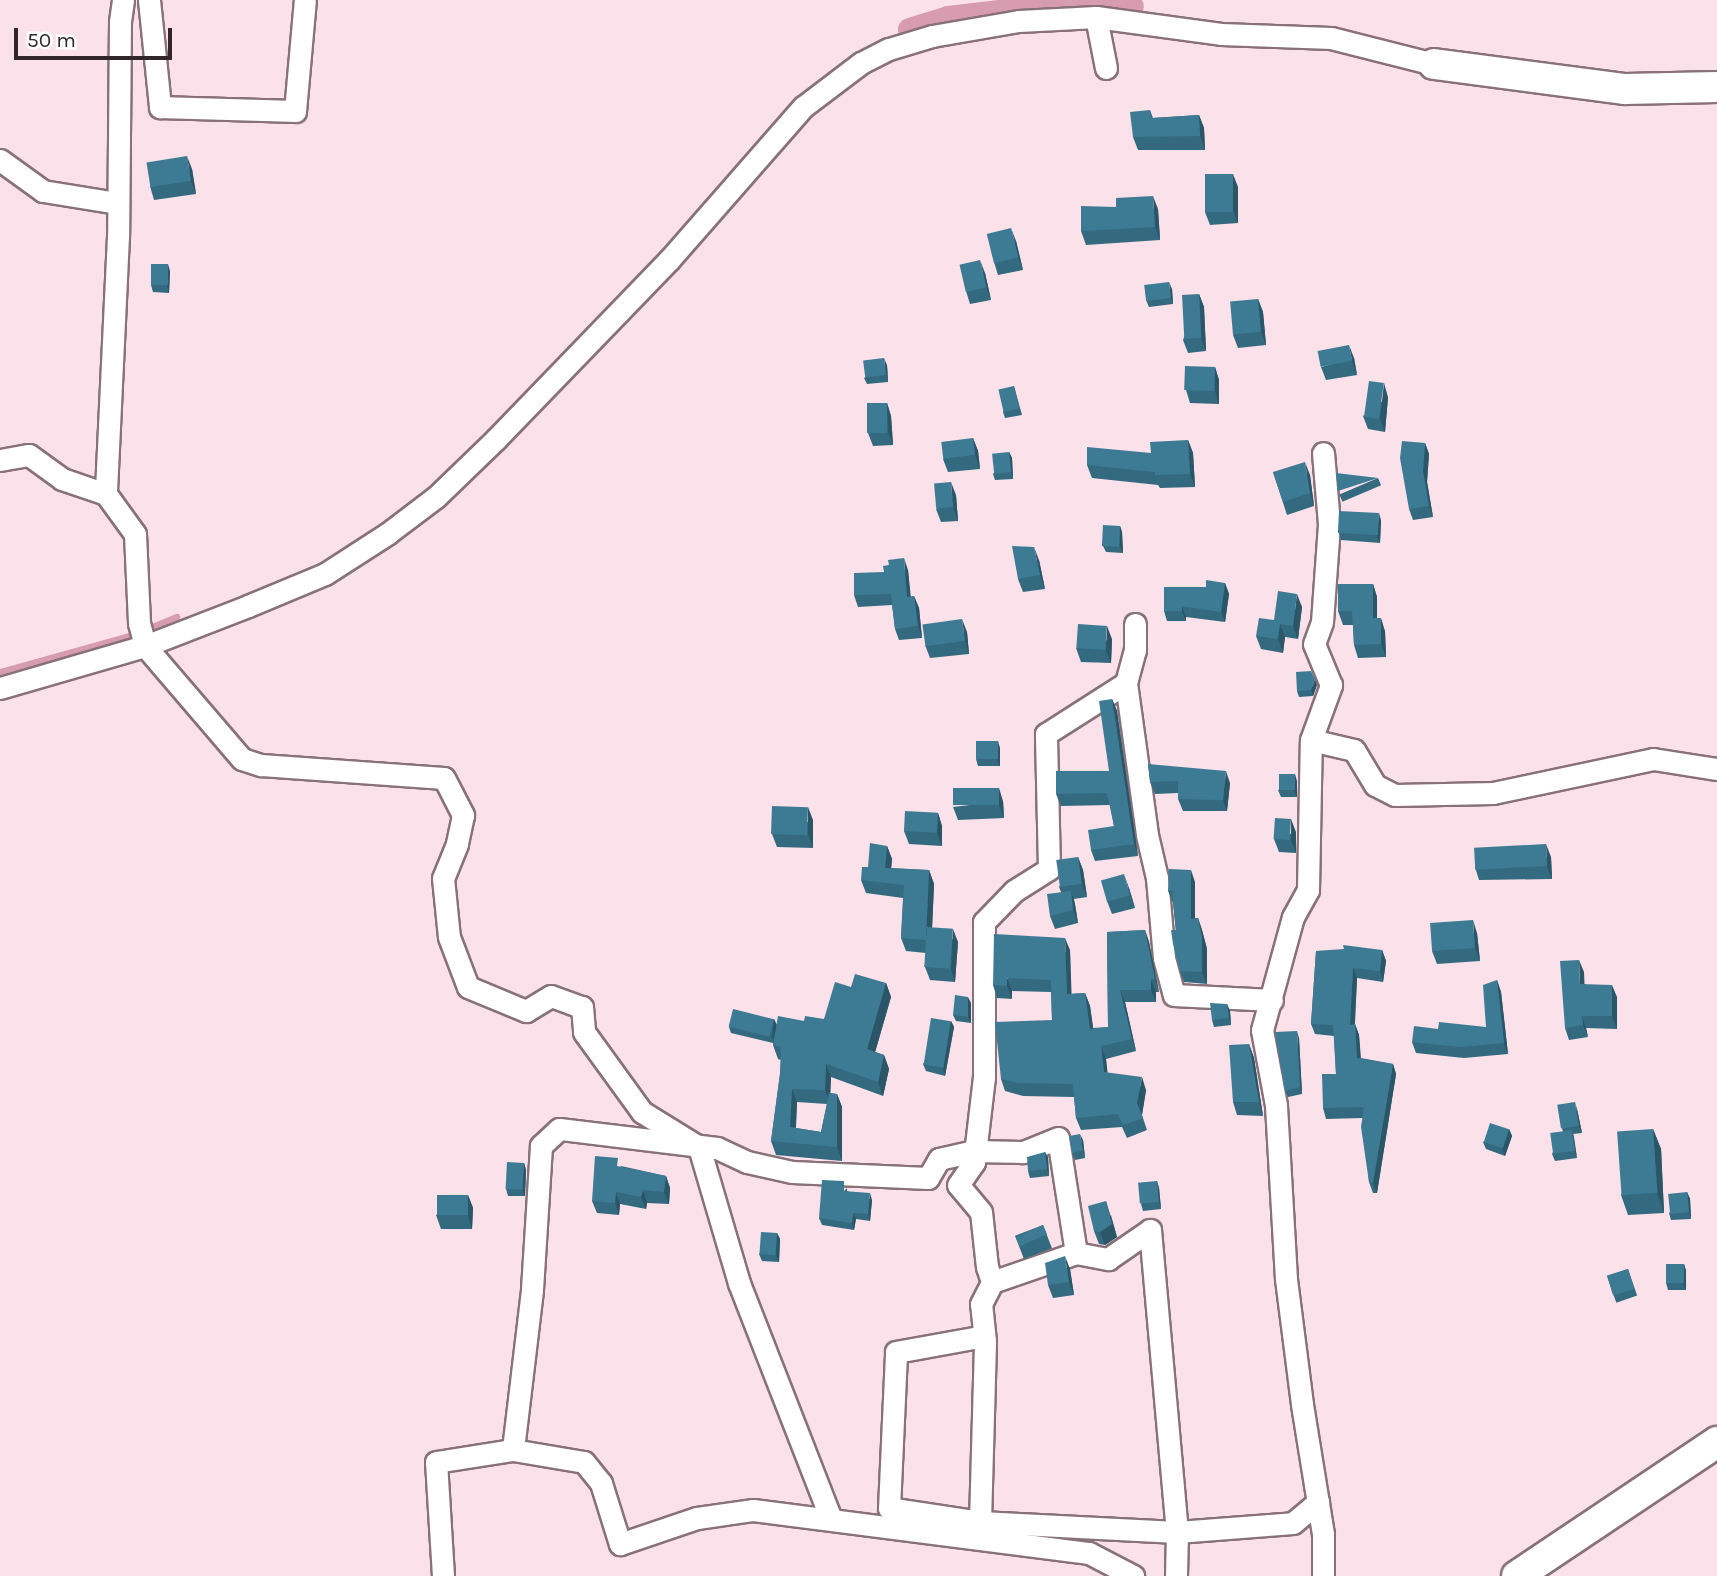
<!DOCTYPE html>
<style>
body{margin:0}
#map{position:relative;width:1717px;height:1576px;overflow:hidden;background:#fbe1e9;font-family:Karla,sans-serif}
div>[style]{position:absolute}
.stream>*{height:6px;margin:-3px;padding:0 3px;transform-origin:3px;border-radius:3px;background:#d79cb0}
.canal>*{height:23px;margin:-11.5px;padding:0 11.5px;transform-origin:11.5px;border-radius:11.5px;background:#d79cb0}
.roads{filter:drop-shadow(2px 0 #887178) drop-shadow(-2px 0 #887178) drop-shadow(0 2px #887178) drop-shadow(0 -2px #887178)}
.street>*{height:21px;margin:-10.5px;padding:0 10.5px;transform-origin:10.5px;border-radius:10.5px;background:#fff}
.secondary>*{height:30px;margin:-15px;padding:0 15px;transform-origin:15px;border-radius:15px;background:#fff}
.wall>*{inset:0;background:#346a7f;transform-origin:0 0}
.shaded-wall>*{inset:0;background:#2b5668}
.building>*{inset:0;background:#3d7b94;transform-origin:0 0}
span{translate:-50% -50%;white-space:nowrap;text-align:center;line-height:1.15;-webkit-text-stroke:5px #fff;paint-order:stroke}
.scale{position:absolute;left:14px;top:28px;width:158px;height:32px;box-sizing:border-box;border:4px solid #31272b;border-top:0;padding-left:9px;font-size:21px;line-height:24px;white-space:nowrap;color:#31272b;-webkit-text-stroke:5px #fff;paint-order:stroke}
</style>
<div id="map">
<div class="stream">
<div style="left:0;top:672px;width:135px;rotate:-15.5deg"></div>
<div style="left:130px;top:636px;width:51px;rotate:-22deg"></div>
</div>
<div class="canal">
<div style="left:909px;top:29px;width:41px;rotate:-17.1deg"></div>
<div style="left:948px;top:17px;width:67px;rotate:-6.8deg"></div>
<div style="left:1015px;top:9px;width:73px;rotate:-5.5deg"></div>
<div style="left:1088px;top:2px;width:44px;rotate:5.2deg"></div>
</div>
<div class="roads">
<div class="street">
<div style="left:123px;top:0;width:22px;rotate:98deg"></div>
<div style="left:120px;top:22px;width:214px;rotate:90.5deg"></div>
<div style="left:118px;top:236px;width:258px;rotate:92.7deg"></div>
<div style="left:106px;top:494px;width:49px;rotate:54.1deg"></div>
<div style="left:135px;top:534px;width:89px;rotate:87.4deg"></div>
<div style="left:139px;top:623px;width:24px;rotate:75deg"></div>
<div style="left:145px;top:646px;width:149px;rotate:49.4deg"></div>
<div style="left:242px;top:759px;width:20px;rotate:18deg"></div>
<div style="left:261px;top:765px;width:183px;rotate:4.1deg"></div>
<div style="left:444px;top:778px;width:42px;rotate:62.8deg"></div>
<div style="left:463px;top:815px;width:30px;rotate:102deg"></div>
<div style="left:457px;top:844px;width:37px;rotate:112deg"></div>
<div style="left:443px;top:878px;width:59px;rotate:84.2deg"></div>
<div style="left:449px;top:937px;width:53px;rotate:69.2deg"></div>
<div style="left:468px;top:987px;width:63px;rotate:22.5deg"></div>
<div style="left:526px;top:1011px;width:29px;rotate:-31deg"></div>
<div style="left:551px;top:996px;width:33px;rotate:20deg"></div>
<div style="left:582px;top:1007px;width:25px;rotate:85deg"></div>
<div style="left:584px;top:1032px;width:99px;rotate:54.1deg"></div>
<div style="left:642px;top:1112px;width:67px;rotate:31.6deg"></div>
<div style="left:699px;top:1147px;width:142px;rotate:73.6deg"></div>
<div style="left:739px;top:1283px;width:253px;rotate:68.7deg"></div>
<div style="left:149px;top:0;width:108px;rotate:84.1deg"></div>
<div style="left:160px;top:107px;width:135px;rotate:1.7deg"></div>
<div style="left:295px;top:111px;width:111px;rotate:-84.9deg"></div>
<div style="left:1106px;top:68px;width:52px;rotate:-101.1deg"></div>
<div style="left:1096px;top:17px;width:126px;rotate:7.7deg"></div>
<div style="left:1221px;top:34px;width:110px;rotate:2.1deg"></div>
<div style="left:1331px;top:38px;width:106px;rotate:14.2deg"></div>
<div style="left:0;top:160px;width:53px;rotate:35.8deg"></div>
<div style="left:43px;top:191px;width:75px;rotate:9.2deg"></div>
<div style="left:0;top:460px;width:29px;rotate:-10deg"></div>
<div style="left:29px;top:455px;width:41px;rotate:36deg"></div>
<div style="left:62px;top:479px;width:46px;rotate:18.8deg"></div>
<div style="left:1126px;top:683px;width:34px;rotate:-75deg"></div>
<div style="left:1135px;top:650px;width:26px;rotate:-90deg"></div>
<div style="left:0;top:688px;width:151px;rotate:-16.2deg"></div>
<div style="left:145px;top:646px;width:110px;rotate:-21.2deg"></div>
<div style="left:248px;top:606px;width:83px;rotate:-22.6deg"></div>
<div style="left:325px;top:574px;width:74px;rotate:-32.8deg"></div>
<div style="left:387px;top:534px;width:61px;rotate:-37.1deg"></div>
<div style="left:436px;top:497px;width:83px;rotate:-44deg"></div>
<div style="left:496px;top:439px;width:249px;rotate:-46deg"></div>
<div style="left:669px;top:260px;width:203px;rotate:-48.8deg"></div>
<div style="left:803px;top:107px;width:73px;rotate:-37.2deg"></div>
<div style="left:861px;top:63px;width:31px;rotate:-27deg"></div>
<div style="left:889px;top:49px;width:45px;rotate:-16.8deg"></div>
<div style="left:932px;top:36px;width:88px;rotate:-9.8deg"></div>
<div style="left:1019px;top:21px;width:77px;rotate:-3deg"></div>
<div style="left:1311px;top:740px;width:59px;rotate:-70deg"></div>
<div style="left:1331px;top:685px;width:44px;rotate:-112.5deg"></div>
<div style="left:1314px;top:644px;width:23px;rotate:-70deg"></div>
<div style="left:1322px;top:622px;width:98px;rotate:-85.9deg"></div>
<div style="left:1329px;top:524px;width:71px;rotate:-94.8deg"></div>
<div style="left:1076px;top:1253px;width:116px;rotate:-98.9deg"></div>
<div style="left:1058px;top:1138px;width:38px;rotate:158deg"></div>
<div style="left:1023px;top:1152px;width:49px;rotate:-178.8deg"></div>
<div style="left:974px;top:1151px;width:36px;rotate:167deg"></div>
<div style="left:939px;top:1159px;width:22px;rotate:120deg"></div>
<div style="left:928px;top:1178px;width:136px;rotate:-177.5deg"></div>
<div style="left:792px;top:1172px;width:46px;rotate:-167.5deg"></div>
<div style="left:747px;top:1162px;width:33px;rotate:-155deg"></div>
<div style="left:717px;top:1148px;width:159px;rotate:-173.1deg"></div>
<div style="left:559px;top:1129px;width:25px;rotate:137deg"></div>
<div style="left:541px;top:1146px;width:144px;rotate:93.6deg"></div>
<div style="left:532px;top:1290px;width:161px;rotate:96.8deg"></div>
<div style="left:513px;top:1450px;width:72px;rotate:9.6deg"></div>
<div style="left:584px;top:1462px;width:27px;rotate:51deg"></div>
<div style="left:601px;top:1483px;width:64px;rotate:72.7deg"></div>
<div style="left:620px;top:1544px;width:81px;rotate:-18.7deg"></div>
<div style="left:697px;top:1518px;width:57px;rotate:-8.1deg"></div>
<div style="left:753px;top:1510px;width:339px;rotate:7.3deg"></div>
<div style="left:1089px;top:1553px;width:50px;rotate:27.6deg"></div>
<div style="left:992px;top:1282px;width:16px;rotate:-108deg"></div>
<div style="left:987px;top:1267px;width:55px;rotate:-96.2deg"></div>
<div style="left:981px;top:1212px;width:35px;rotate:-130deg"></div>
<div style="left:958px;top:1185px;width:28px;rotate:-55deg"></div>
<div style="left:974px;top:1162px;width:86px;rotate:-83.3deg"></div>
<div style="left:984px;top:1077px;width:155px;rotate:-90deg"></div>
<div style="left:984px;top:922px;width:43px;rotate:-45.9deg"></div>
<div style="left:1014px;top:891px;width:41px;rotate:-32.2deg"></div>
<div style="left:1049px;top:869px;width:135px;rotate:-91.3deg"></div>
<div style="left:1046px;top:734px;width:95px;rotate:-32.5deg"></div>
<div style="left:1126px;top:683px;width:153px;rotate:82.1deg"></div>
<div style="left:1147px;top:835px;width:44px;rotate:76.9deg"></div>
<div style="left:1157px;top:878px;width:80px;rotate:85deg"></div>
<div style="left:1164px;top:958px;width:38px;rotate:75deg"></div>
<div style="left:1174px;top:995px;width:98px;rotate:2.9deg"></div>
<div style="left:980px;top:1522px;width:92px;rotate:-171.3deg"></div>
<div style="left:889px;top:1508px;width:156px;rotate:-87.4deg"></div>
<div style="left:896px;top:1352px;width:89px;rotate:-10.3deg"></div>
<div style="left:443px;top:1576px;width:114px;rotate:-93.5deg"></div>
<div style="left:436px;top:1462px;width:78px;rotate:-8.9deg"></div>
<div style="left:1176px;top:1576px;width:44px;rotate:-88.7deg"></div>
<div style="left:1177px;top:1532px;width:197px;rotate:-177.1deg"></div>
<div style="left:980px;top:1522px;width:181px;rotate:-88.4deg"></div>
<div style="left:985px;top:1341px;width:37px;rotate:-96deg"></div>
<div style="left:981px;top:1304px;width:25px;rotate:-63deg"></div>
<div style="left:992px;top:1282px;width:89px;rotate:-19deg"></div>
<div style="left:1076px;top:1253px;width:33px;rotate:11deg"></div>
<div style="left:1108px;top:1259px;width:51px;rotate:-34.6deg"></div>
<div style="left:1150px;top:1230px;width:303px;rotate:84.9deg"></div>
<div style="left:1177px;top:1532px;width:116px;rotate:-4.4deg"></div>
<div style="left:1293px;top:1523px;width:33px;rotate:-40deg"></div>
<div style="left:1323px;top:1576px;width:42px;rotate:-90deg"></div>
<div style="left:1323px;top:1534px;width:132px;rotate:-99.2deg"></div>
<div style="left:1302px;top:1404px;width:126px;rotate:-97.3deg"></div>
<div style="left:1286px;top:1279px;width:174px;rotate:-93.3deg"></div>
<div style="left:1276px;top:1105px;width:76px;rotate:-100.6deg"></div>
<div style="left:1262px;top:1030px;width:117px;rotate:-74.7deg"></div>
<div style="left:1293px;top:917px;width:31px;rotate:-61deg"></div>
<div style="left:1308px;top:890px;width:150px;rotate:-88.9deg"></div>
<div style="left:1311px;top:740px;width:44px;rotate:13.1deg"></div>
<div style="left:1354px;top:750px;width:41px;rotate:59deg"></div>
<div style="left:1375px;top:785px;width:22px;rotate:27deg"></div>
<div style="left:1395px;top:795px;width:98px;rotate:-1.2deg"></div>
<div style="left:1493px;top:793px;width:164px;rotate:-12deg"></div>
<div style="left:1653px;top:759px;width:65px;rotate:8.9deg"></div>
</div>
<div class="secondary">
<div style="left:1434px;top:64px;width:193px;rotate:7.5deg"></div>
<div style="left:1625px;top:89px;width:92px;rotate:-1.2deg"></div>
<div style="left:1517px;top:1576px;width:241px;rotate:-33.8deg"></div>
</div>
</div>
<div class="wall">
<div style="clip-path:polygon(1150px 110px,1153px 118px,1199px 115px,1204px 128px,1205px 150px,1138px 150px,1133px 137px)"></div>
<div style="clip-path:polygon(192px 169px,196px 194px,154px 200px,150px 186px)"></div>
<div style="clip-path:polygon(1238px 187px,1238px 223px,1210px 225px,1205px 212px)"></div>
<div style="clip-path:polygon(1116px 207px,1158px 209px,1160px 240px,1086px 245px,1081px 231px)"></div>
<div style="clip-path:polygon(1016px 241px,1023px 270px,998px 275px,994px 262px)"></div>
<div style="clip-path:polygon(170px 271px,169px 293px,153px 292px,151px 285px)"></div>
<div style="clip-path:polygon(985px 273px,991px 300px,970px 304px,966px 291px)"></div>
<div style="clip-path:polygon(1172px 289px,1173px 304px,1149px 307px,1146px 300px)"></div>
<div style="clip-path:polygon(1199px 294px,1204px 307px,1206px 351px,1188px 353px,1183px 340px)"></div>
<div style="clip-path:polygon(1258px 299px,1263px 312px,1266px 345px,1238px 348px,1233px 335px)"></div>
<div style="clip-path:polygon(1354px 358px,1357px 375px,1326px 380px,1321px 367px)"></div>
<div style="clip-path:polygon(887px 365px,888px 382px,867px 384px,864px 378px)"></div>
<div style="clip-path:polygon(1215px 367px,1219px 380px,1219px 404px,1190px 403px,1186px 390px)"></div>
<div style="clip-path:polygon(1014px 386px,1022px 415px,1005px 418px,1003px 412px)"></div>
<div style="clip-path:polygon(1388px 397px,1385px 432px,1368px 429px,1363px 416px)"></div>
<div style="clip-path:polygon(887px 403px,891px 416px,893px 445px,873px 446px,868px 433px)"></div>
<div style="clip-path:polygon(973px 438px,978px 451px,980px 469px,948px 472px,943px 459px)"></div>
<div style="clip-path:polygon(1188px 440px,1193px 453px,1195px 487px,1160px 488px,1158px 485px,1092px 478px,1087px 465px,1151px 453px)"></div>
<div style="clip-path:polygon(1425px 443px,1429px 454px,1427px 482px,1433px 517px,1413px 520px,1409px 509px)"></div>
<div style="clip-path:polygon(1009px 452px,1012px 458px,1013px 479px,995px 480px,993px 474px)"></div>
<div style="clip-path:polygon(1273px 472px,1310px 475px,1314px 506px,1287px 515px)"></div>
<div style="left:1378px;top:478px;width:8px;height:42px;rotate:67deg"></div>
<div style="clip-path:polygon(956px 495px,958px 521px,941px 522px,936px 509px)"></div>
<div style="clip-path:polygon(1381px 520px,1380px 543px,1341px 540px,1339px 533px)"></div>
<div style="clip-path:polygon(1120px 526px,1122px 532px,1123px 553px,1106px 552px,1103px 546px)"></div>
<div style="clip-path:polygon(1039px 560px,1045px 589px,1023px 592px,1018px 579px)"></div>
<div style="clip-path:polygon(908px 570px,910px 597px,914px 596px,919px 608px,922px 638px,899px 640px,895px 629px,892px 605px,858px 607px,854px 595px)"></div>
<div style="clip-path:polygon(1225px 583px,1229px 594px,1225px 622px,1186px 617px,1186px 621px,1167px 621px,1164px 611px,1206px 587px)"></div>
<div style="clip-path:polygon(1373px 584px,1377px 597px,1377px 618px,1385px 631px,1386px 657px,1358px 658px,1354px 645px,1353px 625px,1343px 625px,1338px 611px)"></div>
<div style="clip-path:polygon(1302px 607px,1298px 639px,1285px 637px,1283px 653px,1261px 649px,1256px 636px,1274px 620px)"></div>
<div style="clip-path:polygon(967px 632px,969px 654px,930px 658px,925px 645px)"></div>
<div style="clip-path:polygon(1112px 639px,1111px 663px,1081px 662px,1076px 648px)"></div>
<div style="clip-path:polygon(1317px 685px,1313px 696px,1299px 697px,1297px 691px)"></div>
<div style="clip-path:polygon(1112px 699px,1117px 711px,1138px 856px,1095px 861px,1091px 850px,1114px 826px,1110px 805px,1061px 806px,1056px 794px,1109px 771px)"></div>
<div style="clip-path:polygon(1000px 748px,1000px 766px,978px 766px,976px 759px)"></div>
<div style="clip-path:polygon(1148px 764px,1230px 783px,1227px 811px,1183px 811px,1178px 799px,1178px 793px,1155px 794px,1150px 782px)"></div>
<div style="clip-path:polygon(1297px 781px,1297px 797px,1281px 797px,1278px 790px)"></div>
<div style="clip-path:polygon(1003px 801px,1004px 818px,958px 820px,953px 807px)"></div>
<div style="clip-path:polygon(938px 813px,942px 826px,942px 846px,909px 844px,904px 831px)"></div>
<div style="clip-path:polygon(813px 820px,813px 848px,777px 847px,772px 834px)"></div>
<div style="clip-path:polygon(1296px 832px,1296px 853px,1279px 852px,1274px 839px)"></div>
<div style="clip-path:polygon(887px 846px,892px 859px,891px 868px,929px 870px,934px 884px,932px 928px,958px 942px,955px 982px,930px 980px,925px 967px,926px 953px,906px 951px,901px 938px,903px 898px,866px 893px,861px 880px,868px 867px)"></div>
<div style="clip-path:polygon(1078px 857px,1083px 870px,1087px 897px,1074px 899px,1078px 923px,1055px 929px,1050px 916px,1061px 892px,1059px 887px)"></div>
<div style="clip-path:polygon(1551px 857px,1552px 879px,1479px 880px,1475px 867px)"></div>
<div style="clip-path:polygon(1195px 882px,1195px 918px,1198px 918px,1202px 930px,1207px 949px,1207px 984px,1184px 982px,1180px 971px,1173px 903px,1168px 891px)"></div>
<div style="clip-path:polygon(1129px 888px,1135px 908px,1112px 914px,1107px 901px)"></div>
<div style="clip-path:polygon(1145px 930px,1149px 942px,1159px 992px,1156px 992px,1156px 1002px,1125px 1002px,1136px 1051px,1106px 1059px,1107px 1073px,1146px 1090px,1142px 1115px,1147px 1130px,1127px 1138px,1122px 1127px,1081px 1130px,1076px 1118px,1074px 1097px,1023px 1096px,1005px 1091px,1001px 1079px,1052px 1020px,1051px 992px,1012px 991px,1012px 999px,997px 998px,993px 985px,1070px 950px,1071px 994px,1085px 993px,1090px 1006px,1093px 1028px,1108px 1027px,1107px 932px)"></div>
<div style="clip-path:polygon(1477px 933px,1480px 961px,1437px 964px,1432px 951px)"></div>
<div style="clip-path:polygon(1382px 950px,1386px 961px,1383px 982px,1357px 978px,1355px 1024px,1359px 1035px,1361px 1058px,1393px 1064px,1396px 1074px,1377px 1193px,1373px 1193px,1369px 1182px,1363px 1118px,1326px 1119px,1323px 1108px,1336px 1074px,1334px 1036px,1315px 1034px,1311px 1024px,1316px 951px)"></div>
<div style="clip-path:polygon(1584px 972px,1584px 984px,1617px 997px,1617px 1029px,1586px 1028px,1588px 1037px,1569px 1040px,1565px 1028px)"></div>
<div style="clip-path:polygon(1497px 980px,1501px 992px,1508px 1054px,1464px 1058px,1416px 1053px,1412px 1042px,1438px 1029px,1486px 1027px)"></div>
<div style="clip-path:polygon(evenodd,886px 983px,891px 997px,875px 1052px,884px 1055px,889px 1069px,883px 1096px,831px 1077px,830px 1093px,837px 1094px,842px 1107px,842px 1161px,776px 1155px,771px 1141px,780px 1074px,781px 1060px,778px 1059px,773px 1045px,773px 1043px,731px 1033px,729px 1027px,774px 1019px,776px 1025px,824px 1019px,851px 987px,886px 983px,797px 1102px,827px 1104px,821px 1132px,796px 1128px,797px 1102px)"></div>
<div style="clip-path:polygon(971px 1003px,971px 1023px,956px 1021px,953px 1015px)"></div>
<div style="clip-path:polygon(1227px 1004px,1230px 1011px,1231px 1025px,1214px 1027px,1212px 1020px)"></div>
<div style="clip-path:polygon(951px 1021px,954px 1027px,945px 1076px,926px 1071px,923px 1064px)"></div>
<div style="clip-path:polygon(1299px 1038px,1302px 1094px,1288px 1097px,1285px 1091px)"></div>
<div style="clip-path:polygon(1249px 1044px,1254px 1058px,1263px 1116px,1237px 1115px,1233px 1102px)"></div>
<div style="clip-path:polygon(1577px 1109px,1582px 1133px,1573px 1134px,1577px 1158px,1555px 1161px,1552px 1154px,1563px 1131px,1562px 1129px)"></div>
<div style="clip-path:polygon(1509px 1129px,1512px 1136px,1505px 1156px,1486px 1149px,1483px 1142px)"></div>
<div style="clip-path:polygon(1653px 1129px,1661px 1149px,1664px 1213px,1628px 1215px,1621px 1195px)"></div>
<div style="clip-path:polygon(1083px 1140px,1085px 1158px,1075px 1160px,1072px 1153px)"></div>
<div style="clip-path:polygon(1045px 1152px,1048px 1158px,1049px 1176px,1030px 1178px,1028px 1171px)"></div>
<div style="clip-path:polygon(524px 1163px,526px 1170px,525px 1196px,508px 1196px,506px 1189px)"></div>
<div style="clip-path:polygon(621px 1166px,666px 1176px,670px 1188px,669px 1204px,647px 1203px,646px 1209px,620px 1204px,619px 1215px,597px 1213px,592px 1201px)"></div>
<div style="clip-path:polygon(1157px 1181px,1159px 1188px,1161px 1209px,1143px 1211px,1141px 1204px)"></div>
<div style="clip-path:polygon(847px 1188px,847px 1191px,872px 1200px,870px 1221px,856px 1219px,854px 1230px,822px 1225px,819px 1218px)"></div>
<div style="clip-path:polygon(1687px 1192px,1690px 1199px,1691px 1219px,1671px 1220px,1669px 1213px)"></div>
<div style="clip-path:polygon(468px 1195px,473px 1208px,472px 1229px,441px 1229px,436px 1215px)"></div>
<div style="clip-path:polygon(1111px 1215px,1117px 1237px,1105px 1245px,1099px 1244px,1094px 1231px)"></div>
<div style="left:1043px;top:1225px;width:25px;height:30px;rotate:69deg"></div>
<div style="clip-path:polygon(777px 1233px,780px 1239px,779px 1262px,762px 1261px,759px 1254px)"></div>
<div style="clip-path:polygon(1684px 1264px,1686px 1271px,1686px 1290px,1668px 1290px,1666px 1283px)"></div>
<div style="clip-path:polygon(1070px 1269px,1074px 1295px,1053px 1298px,1048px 1285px)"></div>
<div style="left:1628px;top:1269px;width:28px;height:22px;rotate:71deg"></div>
</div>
<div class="shaded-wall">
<div style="clip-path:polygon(1199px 115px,1204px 128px,1205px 150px,1200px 136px)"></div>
<div style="clip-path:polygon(187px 156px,192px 169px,196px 194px,191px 181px)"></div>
<div style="clip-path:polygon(1233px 174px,1238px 187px,1238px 223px,1233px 210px)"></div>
<div style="clip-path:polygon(1153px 196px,1158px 209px,1160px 240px,1155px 227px)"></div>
<div style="clip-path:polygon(1011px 228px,1016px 241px,1023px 270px,1018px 257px)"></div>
<div style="clip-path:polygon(980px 260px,985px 273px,991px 300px,986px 287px)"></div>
<div style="clip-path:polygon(168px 264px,170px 271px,169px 293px,167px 286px)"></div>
<div style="clip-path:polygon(1169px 282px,1172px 289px,1173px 304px,1171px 298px)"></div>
<div style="clip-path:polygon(1199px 294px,1204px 307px,1206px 351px,1201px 338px)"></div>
<div style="clip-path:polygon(1258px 299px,1263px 312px,1266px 345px,1261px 332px)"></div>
<div style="clip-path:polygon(1349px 345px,1354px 358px,1357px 375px,1352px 361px)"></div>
<div style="clip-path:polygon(884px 358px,887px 365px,888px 382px,886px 375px)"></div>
<div style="clip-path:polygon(1215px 367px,1219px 380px,1219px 404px,1215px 391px)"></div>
<div style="clip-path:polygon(1384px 383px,1388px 397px,1385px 432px,1380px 419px)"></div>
<div style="clip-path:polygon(887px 403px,891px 416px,893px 445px,888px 432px)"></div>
<div style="clip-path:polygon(973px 438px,978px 451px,980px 469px,975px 455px)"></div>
<div style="clip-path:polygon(1188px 440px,1193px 453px,1195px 487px,1190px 474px)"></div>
<div style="clip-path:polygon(1425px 443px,1429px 454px,1427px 482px,1433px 517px,1429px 506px,1423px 471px)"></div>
<div style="clip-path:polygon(1009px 452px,1012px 458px,1013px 479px,1011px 472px)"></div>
<div style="clip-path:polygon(1305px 462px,1310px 475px,1314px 506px,1310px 493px)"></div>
<div style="clip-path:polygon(951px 482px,956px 495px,958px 521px,953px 507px)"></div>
<div style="clip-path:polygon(1379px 513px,1381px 520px,1380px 543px,1377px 536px)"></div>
<div style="clip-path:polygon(1120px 526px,1122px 532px,1123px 553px,1120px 546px)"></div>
<div style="clip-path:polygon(1034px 547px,1039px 560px,1045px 589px,1040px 575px)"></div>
<div style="clip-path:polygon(904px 558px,908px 570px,912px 608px,907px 597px)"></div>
<div style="clip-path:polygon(1225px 583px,1229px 594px,1225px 622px,1221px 612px)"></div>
<div style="clip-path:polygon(1373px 584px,1377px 597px,1377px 632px,1373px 618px)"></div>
<div style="clip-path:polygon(1297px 594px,1302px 607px,1298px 639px,1293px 626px)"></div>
<div style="clip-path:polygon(914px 596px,919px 608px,922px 638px,918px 626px)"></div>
<div style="clip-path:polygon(1182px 606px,1186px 617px,1186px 621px,1182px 611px)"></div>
<div style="clip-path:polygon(1381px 618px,1385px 631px,1386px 657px,1381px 644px)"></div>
<div style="clip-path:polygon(962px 619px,967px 632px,969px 654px,965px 641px)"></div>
<div style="clip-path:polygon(1280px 624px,1285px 637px,1283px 653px,1278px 639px)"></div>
<div style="clip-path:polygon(1107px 626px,1112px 639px,1111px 663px,1106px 650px)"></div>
<div style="clip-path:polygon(1315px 679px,1317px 685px,1313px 696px,1311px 690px)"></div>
<div style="clip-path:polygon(1112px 699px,1117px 711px,1138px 856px,1134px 844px)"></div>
<div style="clip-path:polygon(998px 741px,1000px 748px,1000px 766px,997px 760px)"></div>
<div style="clip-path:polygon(1226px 771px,1230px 783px,1227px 811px,1223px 800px)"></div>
<div style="clip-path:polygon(1295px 774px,1297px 781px,1297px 797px,1294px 791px)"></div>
<div style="clip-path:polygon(999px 788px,1003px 801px,1004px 818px,999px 805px)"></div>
<div style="clip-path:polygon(808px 807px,813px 820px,813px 848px,808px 834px)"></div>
<div style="clip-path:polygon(938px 813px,942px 826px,942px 846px,937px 833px)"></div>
<div style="clip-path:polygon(1291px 819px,1296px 832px,1296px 853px,1291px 840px)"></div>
<div style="clip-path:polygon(1546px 844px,1551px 857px,1552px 879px,1547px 866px)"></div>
<div style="clip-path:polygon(887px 846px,892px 859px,890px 881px,885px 868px)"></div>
<div style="clip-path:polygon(1078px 857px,1083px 870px,1087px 897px,1082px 884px)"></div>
<div style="clip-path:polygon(929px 870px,934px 884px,931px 953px,926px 940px)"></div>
<div style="clip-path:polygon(1191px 870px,1195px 882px,1195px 930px,1191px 919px)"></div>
<div style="clip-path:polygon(1124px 874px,1129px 888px,1135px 908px,1130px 895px)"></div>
<div style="clip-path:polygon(1071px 891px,1075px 904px,1078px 923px,1073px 910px)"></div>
<div style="clip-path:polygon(1198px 918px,1202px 930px,1207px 949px,1207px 984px,1202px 972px)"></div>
<div style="clip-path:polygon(1473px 920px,1477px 933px,1480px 961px,1475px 948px)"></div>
<div style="clip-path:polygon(953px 929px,958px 942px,955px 982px,951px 969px)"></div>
<div style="clip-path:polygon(1145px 930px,1149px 942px,1159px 992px,1155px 979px)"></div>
<div style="clip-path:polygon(1065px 938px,1070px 950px,1072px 1006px,1067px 994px)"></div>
<div style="clip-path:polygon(1382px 950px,1386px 961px,1383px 982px,1380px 971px)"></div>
<div style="clip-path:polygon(1579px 960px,1584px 972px,1585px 996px,1580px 984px)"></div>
<div style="clip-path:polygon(1353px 968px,1357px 978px,1354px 1035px,1350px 1025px)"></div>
<div style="clip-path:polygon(1007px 978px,1012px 991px,1012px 999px,1007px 986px)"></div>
<div style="clip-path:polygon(1151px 979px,1156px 992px,1156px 1002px,1151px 990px)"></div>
<div style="clip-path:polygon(1497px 980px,1501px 992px,1508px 1054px,1504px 1043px)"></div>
<div style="clip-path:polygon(886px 983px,891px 997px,872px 1063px,867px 1049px)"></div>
<div style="clip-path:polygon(1612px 985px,1617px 997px,1617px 1029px,1612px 1016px)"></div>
<div style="clip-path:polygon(1120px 990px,1125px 1002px,1136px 1051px,1132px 1039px)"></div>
<div style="clip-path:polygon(1085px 993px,1090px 1006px,1095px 1041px,1090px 1029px)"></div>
<div style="clip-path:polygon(968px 997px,971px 1003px,971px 1023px,968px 1017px)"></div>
<div style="clip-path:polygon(1227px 1004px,1230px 1011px,1231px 1025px,1229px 1018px)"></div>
<div style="clip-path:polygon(1582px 1016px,1586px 1028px,1588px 1037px,1583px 1025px)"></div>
<div style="clip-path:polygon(774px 1019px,777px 1025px,775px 1043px,772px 1037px)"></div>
<div style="clip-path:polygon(951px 1021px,954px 1027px,945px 1076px,943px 1069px)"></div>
<div style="clip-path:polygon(1355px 1024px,1359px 1035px,1361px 1068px,1357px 1058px)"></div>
<div style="clip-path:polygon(1297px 1031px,1299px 1038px,1302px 1094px,1300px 1087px)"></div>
<div style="clip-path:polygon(1249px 1044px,1254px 1058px,1263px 1116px,1259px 1102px)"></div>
<div style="clip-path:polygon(1101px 1046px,1106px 1059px,1109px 1085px,1104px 1072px)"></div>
<div style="clip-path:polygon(884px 1055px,889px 1069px,883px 1096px,878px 1082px)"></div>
<div style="clip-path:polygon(826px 1064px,831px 1077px,830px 1104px,825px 1090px)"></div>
<div style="clip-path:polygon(1393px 1064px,1396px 1074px,1377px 1193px,1373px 1183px)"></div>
<div style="clip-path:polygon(1142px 1077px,1146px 1090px,1142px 1115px,1137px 1103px)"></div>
<div style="clip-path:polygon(792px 1089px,797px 1102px,795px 1141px,790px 1127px)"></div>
<div style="clip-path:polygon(837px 1094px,842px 1107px,842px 1161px,837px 1147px)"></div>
<div style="clip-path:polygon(1575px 1102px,1577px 1109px,1582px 1133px,1579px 1126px)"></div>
<div style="clip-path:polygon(1509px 1129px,1512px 1136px,1505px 1156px,1502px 1149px)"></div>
<div style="clip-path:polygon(1653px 1129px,1661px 1149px,1664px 1213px,1657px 1193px)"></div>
<div style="clip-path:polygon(1572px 1130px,1574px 1137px,1577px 1158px,1575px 1151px)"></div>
<div style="clip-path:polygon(1080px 1134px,1083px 1140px,1085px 1158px,1083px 1151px)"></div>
<div style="clip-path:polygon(1045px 1152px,1048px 1158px,1049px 1176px,1047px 1169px)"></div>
<div style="clip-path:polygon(524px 1163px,526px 1170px,525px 1196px,522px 1190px)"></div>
<div style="clip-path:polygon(666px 1176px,670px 1188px,669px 1204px,664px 1192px)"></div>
<div style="clip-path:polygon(1157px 1181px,1159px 1188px,1161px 1209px,1159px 1202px)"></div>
<div style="clip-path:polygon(643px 1190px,647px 1203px,646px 1209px,641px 1197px)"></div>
<div style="clip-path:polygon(616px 1192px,620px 1204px,619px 1215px,615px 1203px)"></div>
<div style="clip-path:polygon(1687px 1192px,1690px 1199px,1691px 1219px,1689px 1212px)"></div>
<div style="clip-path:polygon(870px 1193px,872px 1200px,870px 1221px,868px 1214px)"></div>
<div style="clip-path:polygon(468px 1195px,473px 1208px,472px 1229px,468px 1216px)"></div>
<div style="clip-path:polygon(1106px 1201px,1117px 1237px,1105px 1245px,1100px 1232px)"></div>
<div style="clip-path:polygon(853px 1213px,856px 1219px,854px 1230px,852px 1223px)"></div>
<div style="clip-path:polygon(777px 1233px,780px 1239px,779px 1262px,776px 1256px)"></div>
<div style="clip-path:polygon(1065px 1256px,1070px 1269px,1074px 1295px,1069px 1282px)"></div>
<div style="clip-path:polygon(1684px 1264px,1686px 1271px,1686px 1290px,1683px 1284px)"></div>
</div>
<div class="building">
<div style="clip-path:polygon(1150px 110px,1151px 118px,1199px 115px,1200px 136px,1133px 137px,1130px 112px)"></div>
<div style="left:187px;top:156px;width:25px;height:41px;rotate:81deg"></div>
<div style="left:1205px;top:174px;width:28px;height:38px"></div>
<div style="clip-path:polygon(1153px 196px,1155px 227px,1081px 231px,1081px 206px,1116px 207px,1116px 198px)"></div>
<div style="left:1011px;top:228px;width:30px;height:25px;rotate:76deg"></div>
<div style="left:980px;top:260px;width:28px;height:21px;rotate:77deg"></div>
<div style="left:151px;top:264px;width:17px;height:21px"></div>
<div style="left:1169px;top:282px;width:16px;height:25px;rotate:83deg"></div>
<div style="left:1199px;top:294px;width:44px;height:17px;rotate:87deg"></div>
<div style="left:1258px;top:299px;width:33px;height:28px;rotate:85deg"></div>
<div style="left:1349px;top:345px;width:16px;height:32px;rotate:79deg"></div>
<div style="left:884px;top:358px;width:17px;height:21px;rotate:83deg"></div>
<div style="left:1185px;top:366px;width:30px;height:24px;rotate:2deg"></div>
<div style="left:1369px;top:381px;width:15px;height:36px;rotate:8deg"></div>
<div style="left:1014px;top:386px;width:23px;height:16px;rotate:77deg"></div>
<div style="left:867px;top:403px;width:20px;height:30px"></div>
<div style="left:973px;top:438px;width:17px;height:32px;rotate:83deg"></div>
<div style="clip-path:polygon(1188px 440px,1190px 474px,1155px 475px,1155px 472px,1087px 465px,1087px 447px,1151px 453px,1150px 442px)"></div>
<div style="clip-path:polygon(1402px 441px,1425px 443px,1423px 471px,1429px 506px,1409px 509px,1400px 458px)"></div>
<div style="left:1009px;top:452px;width:20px;height:17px;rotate:84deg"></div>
<div style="clip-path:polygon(1305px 462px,1310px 493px,1283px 502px,1273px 472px)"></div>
<div style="clip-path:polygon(1336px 473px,1378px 478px,1338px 491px)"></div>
<div style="left:951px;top:482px;width:25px;height:17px;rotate:85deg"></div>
<div style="left:1339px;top:511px;width:40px;height:22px;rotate:3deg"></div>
<div style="left:1103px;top:525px;width:17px;height:21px;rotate:3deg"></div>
<div style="clip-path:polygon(1012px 546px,1034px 547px,1040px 575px,1018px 579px)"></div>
<div style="clip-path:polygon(904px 558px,907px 597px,914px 596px,918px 626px,895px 629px,891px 594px,854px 595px,854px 573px,884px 572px,883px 566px,889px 565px,888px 560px)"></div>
<div style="clip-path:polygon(1206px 580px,1225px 583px,1221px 612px,1182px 606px,1182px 611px,1164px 611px,1164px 587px,1206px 587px)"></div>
<div style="clip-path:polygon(1338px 584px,1373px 584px,1373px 618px,1381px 618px,1381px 644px,1354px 645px,1352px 611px,1338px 611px)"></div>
<div style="clip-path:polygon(1278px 591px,1297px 594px,1293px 626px,1280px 624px,1278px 639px,1256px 636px,1259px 618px,1274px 620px)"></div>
<div style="left:962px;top:619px;width:22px;height:40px;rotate:82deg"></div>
<div style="left:1078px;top:624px;width:29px;height:24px;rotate:4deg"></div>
<div style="clip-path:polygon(1311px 671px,1315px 679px,1311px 690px,1297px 691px,1296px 672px)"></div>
<div style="clip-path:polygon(1112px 699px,1134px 844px,1091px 850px,1088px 830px,1114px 826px,1107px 793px,1056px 794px,1056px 771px,1109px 771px,1099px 701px)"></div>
<div style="left:976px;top:741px;width:22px;height:18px"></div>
<div style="clip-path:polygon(1148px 764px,1226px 771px,1223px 800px,1178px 799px,1178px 781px,1150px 782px)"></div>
<div style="left:1279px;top:774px;width:16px;height:16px"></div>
<div style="left:999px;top:788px;width:17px;height:46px;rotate:90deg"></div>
<div style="left:772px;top:806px;width:36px;height:28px;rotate:2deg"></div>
<div style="left:905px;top:811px;width:33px;height:20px;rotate:3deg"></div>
<div style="left:1275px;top:818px;width:16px;height:21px;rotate:4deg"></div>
<div style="clip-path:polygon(870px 843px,887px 846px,885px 868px,929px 870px,926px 940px,901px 938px,904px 885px,861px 880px,862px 867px,868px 867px)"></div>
<div style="left:1546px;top:844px;width:22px;height:72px;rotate:87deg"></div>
<div style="left:1078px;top:857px;width:27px;height:22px;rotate:82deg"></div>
<div style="clip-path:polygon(1169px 869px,1191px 870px,1191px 919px,1198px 918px,1202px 937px,1202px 972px,1180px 971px,1173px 944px,1171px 930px,1176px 930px,1172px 891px,1168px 891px)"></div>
<div style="left:1124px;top:874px;width:22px;height:24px;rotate:74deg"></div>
<div style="clip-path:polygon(1071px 891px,1073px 910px,1050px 916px,1047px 894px)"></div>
<div style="left:1473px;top:920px;width:28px;height:43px;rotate:86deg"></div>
<div style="left:927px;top:927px;width:26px;height:40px;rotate:4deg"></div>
<div style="clip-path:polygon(1145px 930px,1155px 979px,1151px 979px,1151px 990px,1120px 990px,1132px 1039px,1101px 1046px,1104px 1072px,1142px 1077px,1137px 1103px,1143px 1118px,1123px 1125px,1118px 1114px,1076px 1118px,1073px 1084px,1018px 1083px,1001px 1079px,995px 1022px,1052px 1020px,1051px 980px,1007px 978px,1007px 986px,993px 985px,994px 934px,1065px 938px,1067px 994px,1085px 993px,1090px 1029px,1108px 1027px,1107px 932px)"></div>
<div style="clip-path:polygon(1343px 945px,1382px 950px,1380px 971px,1353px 968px,1350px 1025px,1355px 1024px,1357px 1058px,1393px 1064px,1373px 1183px,1369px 1182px,1361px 1127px,1364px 1107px,1323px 1108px,1322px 1074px,1336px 1074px,1333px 1025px,1311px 1024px,1316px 951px,1344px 949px)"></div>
<div style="clip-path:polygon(1579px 960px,1580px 984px,1612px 985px,1612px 1016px,1582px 1016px,1583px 1025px,1565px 1028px,1560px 961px)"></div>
<div style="clip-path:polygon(855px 974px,886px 983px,867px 1049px,884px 1055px,878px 1082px,826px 1064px,825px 1090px,792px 1089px,790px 1127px,821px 1132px,829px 1093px,837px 1094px,837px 1147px,771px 1141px,780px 1074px,781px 1047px,773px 1045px,778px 1016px,804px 1021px,805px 1016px,824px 1019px,835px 982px,851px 987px)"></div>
<div style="clip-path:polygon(1497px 980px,1504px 1043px,1460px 1047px,1412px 1042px,1414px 1026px,1438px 1029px,1439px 1022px,1486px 1027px,1483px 985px)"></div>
<div style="clip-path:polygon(955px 995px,968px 997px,968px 1017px,953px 1015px)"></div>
<div style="clip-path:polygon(1210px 1003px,1227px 1004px,1229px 1018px,1212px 1020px)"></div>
<div style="left:733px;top:1009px;width:42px;height:18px;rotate:14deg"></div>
<div style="left:931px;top:1018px;width:20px;height:47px;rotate:9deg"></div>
<div style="clip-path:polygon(1297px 1031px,1300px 1087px,1285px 1091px,1275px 1032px)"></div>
<div style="clip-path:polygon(1249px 1044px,1259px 1102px,1233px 1102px,1229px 1045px)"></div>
<div style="left:1575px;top:1102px;width:24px;height:18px;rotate:81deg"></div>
<div style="left:1490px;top:1123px;width:20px;height:20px;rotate:18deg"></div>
<div style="left:1653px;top:1129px;width:64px;height:36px;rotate:86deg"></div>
<div style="left:1572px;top:1130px;width:21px;height:22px;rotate:82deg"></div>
<div style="left:1080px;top:1134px;width:17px;height:11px;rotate:80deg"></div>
<div style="clip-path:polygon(1045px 1152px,1047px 1169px,1028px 1171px,1027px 1157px)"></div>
<div style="clip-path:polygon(595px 1156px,618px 1158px,617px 1166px,666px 1176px,664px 1192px,643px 1190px,641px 1197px,616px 1192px,615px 1203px,592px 1201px)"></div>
<div style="left:507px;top:1162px;width:17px;height:27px;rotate:3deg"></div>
<div style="clip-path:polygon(822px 1180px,844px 1181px,844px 1191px,870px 1193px,868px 1214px,853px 1213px,852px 1223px,819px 1218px)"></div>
<div style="left:1157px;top:1181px;width:21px;height:19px;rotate:85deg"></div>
<div style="left:1687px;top:1192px;width:20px;height:19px;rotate:84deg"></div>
<div style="left:437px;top:1195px;width:31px;height:20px"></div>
<div style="clip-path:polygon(1106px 1201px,1112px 1224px,1100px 1232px,1094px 1231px,1088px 1206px)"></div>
<div style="left:1043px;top:1225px;width:10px;height:30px;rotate:66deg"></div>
<div style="left:761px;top:1232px;width:16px;height:22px;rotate:4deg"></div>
<div style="clip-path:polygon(1065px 1256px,1069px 1282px,1048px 1285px,1045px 1263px)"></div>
<div style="left:1666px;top:1264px;width:18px;height:19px"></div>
<div style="left:1628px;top:1269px;width:21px;height:22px;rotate:73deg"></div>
</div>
<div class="scale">50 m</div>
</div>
